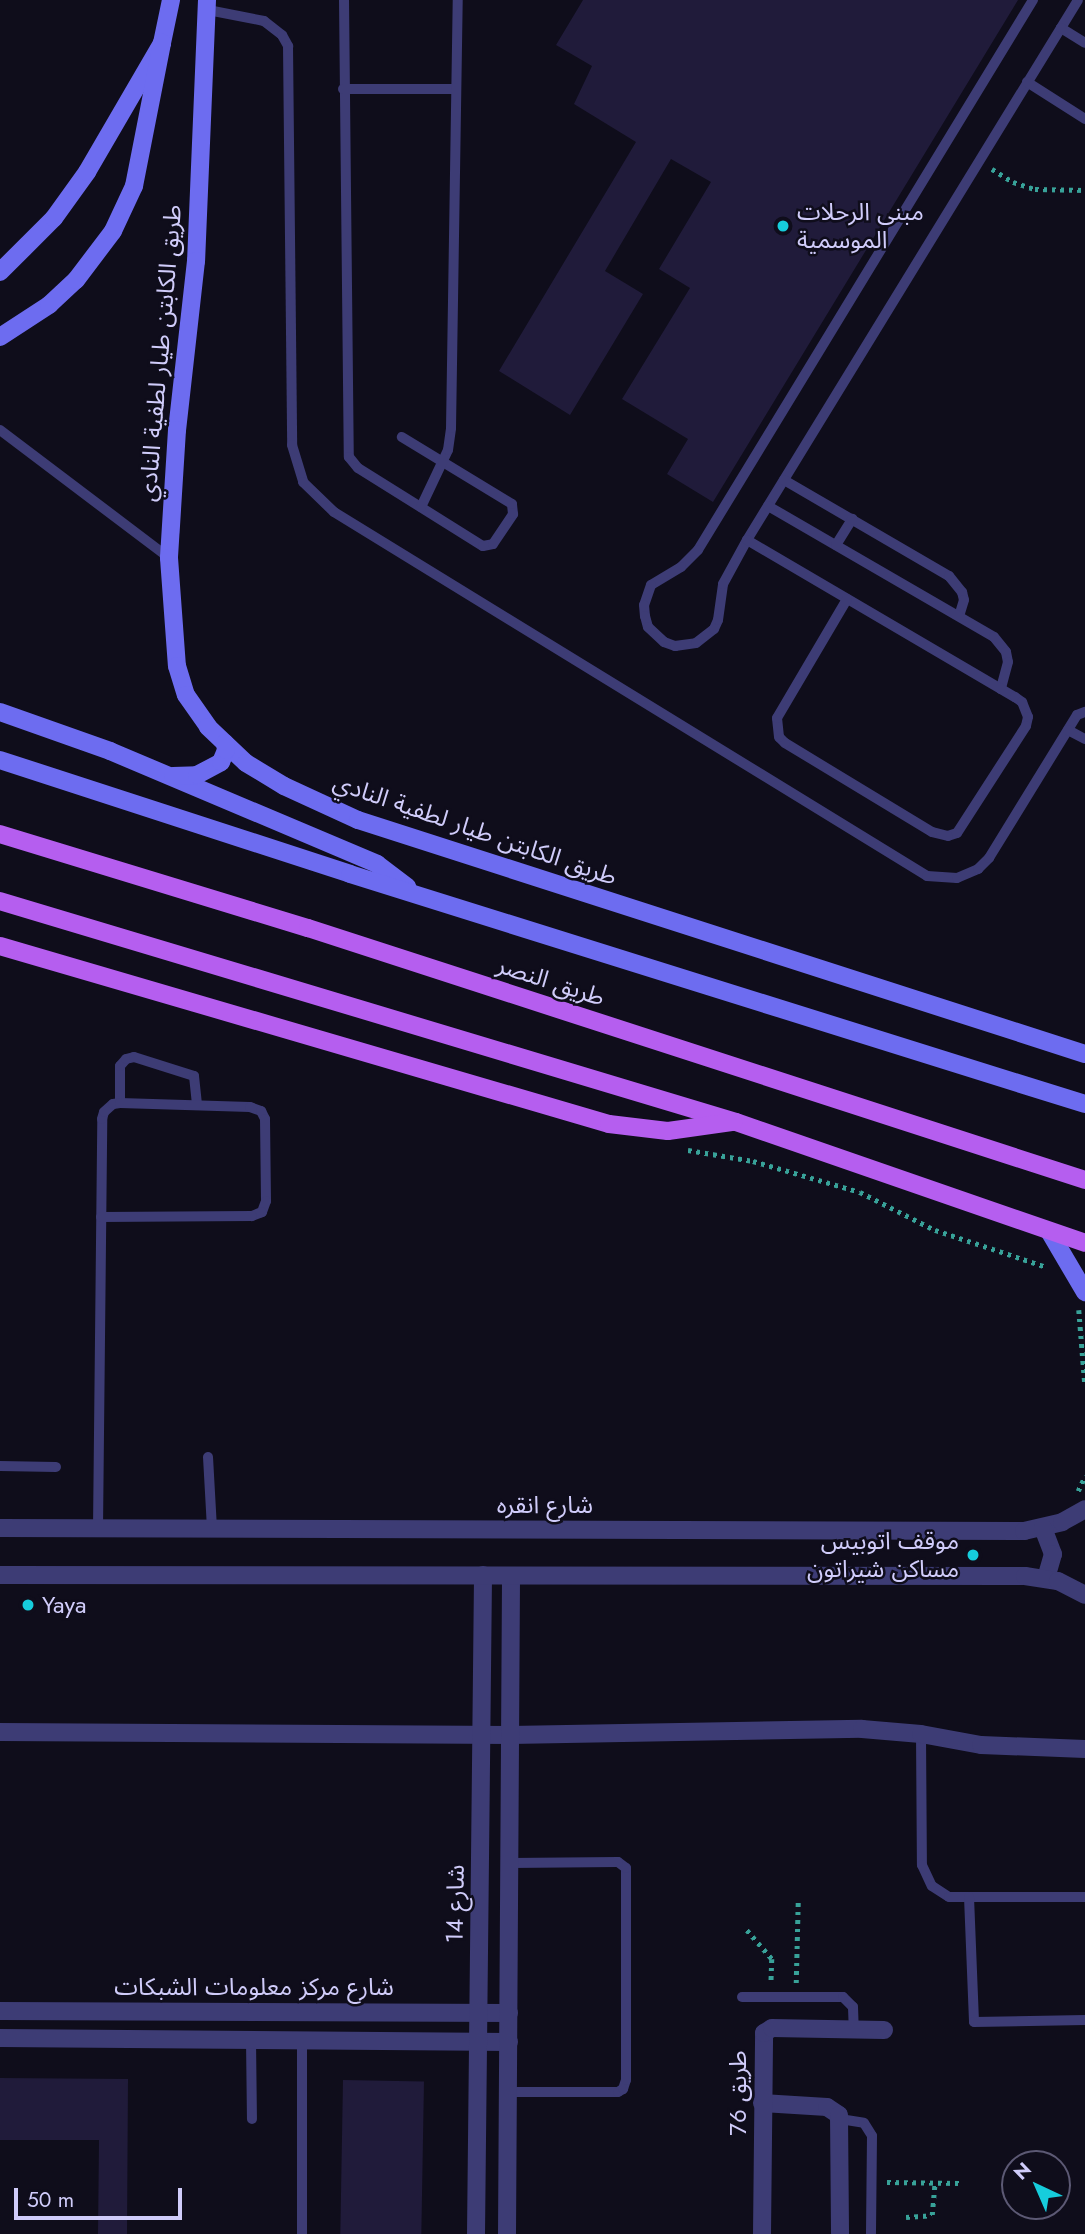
<!DOCTYPE html>
<meta charset="utf-8">
<style>
body{margin:0}
#map{position:relative;width:1085px;height:2234px;overflow:hidden;background:#0f0d1b;font-family:Jost,"Noto Sans Arabic",sans-serif}
div>[style]{position:absolute}
.building>*{inset:0;background:#201b3a;transform-origin:0 0}
.path>*{height:4.5px;margin-top:-2.25px;transform-origin:0;background:repeating-linear-gradient(90deg,#38a299 0 3.5px,transparent 0 8.5px)}
.service>*{height:10px;margin:-5px;padding:0 5px;transform-origin:5px;border-radius:5px;background:#3d3c75}
.minor>*{height:18px;margin:-9px;padding:0 9px;transform-origin:9px;border-radius:9px;background:#3d3c75}
.tertiary>*{height:18px;margin:-9px;padding:0 9px;transform-origin:9px;border-radius:9px;background:#3d3c75}
.secondary>*{height:18px;margin:-9px;padding:0 9px;transform-origin:9px;border-radius:9px;background:#6d6cf0}
.primary>*{height:18px;margin:-9px;padding:0 9px;transform-origin:9px;border-radius:9px;background:#b55eef}
.dots>*{width:19px;height:19px;translate:-50% -50%;box-sizing:border-box;border:4px solid #0f0d1b;border-radius:50%}
span{translate:-50% -50%;white-space:nowrap;text-align:center;line-height:1.15;-webkit-text-stroke:5px #0f0d1b;paint-order:stroke}
.poi-label{font-size:24px;color:#d0ccfa}
.left{translate:0 -50%;text-align:left}
.right{translate:-100% -50%;text-align:right}
.street-label{font-size:24px;color:#d0ccfa}
.north{position:absolute;left:1001px;top:2150px;width:70px;height:70px;box-sizing:border-box;background:#0f0d1b;border:2px solid #5c5974;border-radius:50%;rotate:316deg;font-size:19px;font-weight:700;line-height:28px;text-align:center;color:#d0ccfa}
.north::after{content:'';display:block;margin:auto;width:24px;height:32px;background:#16cddc;clip-path:polygon(50% 0,100% 100%,50% 72%,0 100%)}
.scale{position:absolute;left:14px;top:2188px;width:168px;height:32px;box-sizing:border-box;border:4px solid #d0ccfa;border-top:0;padding-left:9px;font-size:21px;line-height:24px;white-space:nowrap;color:#d0ccfa;-webkit-text-stroke:5px #0f0d1b;paint-order:stroke}
</style>
<div id="map">
<div class="building">
<div style="clip-path:polygon(583px 0,1018px 0,713px 502px,667px 474px,688px 439px,622px 399px,690px 288px,659px 269px,711px 182px,671px 159px,605px 271px,643px 294px,570px 415px,499px 371px,636px 142px,574px 104px,592px 66px,556px 45px)"></div>
<div style="clip-path:polygon(0 2078px,128px 2079px,127px 2234px,98px 2234px,99px 2140px,0 2140px)"></div>
<div style="left:343px;top:2080px;width:81px;height:154px;rotate:1deg"></div>
</div>
<div class="path">
<div style="left:992px;top:169px;width:25px;rotate:32deg"></div>
<div style="left:1013px;top:182px;width:23px;rotate:18deg"></div>
<div style="left:1035px;top:189px;width:50px;rotate:1.1deg"></div>
<div style="left:688px;top:1150px;width:66px;rotate:9.6deg"></div>
<div style="left:753px;top:1161px;width:111px;rotate:16.2deg"></div>
<div style="left:860px;top:1192px;width:84px;rotate:26.9deg"></div>
<div style="left:935px;top:1230px;width:118px;rotate:18.3deg"></div>
<div style="left:1079px;top:1310px;width:75px;rotate:85.4deg"></div>
<div style="left:1078px;top:1491px;width:17px;rotate:-65deg"></div>
<div style="left:747px;top:1930px;width:38px;rotate:49deg"></div>
<div style="left:772px;top:1959px;width:23px;rotate:92deg"></div>
<div style="left:796px;top:1983px;width:84px;rotate:-88.6deg"></div>
<div style="left:887px;top:2182px;width:72px;rotate:0.8deg"></div>
<div style="left:906px;top:2217px;width:26px;rotate:-4deg"></div>
<div style="left:932px;top:2215px;width:33px;rotate:-85deg"></div>
</div>
<div class="service">
<div style="left:344px;top:0;width:457px;rotate:89.4deg"></div>
<div style="left:349px;top:457px;width:14px;rotate:51deg"></div>
<div style="left:358px;top:468px;width:147px;rotate:32deg"></div>
<div style="left:483px;top:546px;width:10px;rotate:-11deg"></div>
<div style="left:493px;top:544px;width:36px;rotate:-56deg"></div>
<div style="left:513px;top:514px;width:10px;rotate:-96deg"></div>
<div style="left:512px;top:504px;width:129px;rotate:-148.7deg"></div>
<div style="left:1033px;top:0;width:644px;rotate:121.35deg"></div>
<div style="left:698px;top:550px;width:24px;rotate:135deg"></div>
<div style="left:681px;top:567px;width:35px;rotate:149deg"></div>
<div style="left:651px;top:585px;width:21px;rotate:109deg"></div>
<div style="left:644px;top:605px;width:11px;rotate:85deg"></div>
<div style="left:645px;top:616px;width:11px;rotate:75deg"></div>
<div style="left:648px;top:627px;width:22px;rotate:43deg"></div>
<div style="left:664px;top:642px;width:12px;rotate:20deg"></div>
<div style="left:675px;top:646px;width:21px;rotate:-8deg"></div>
<div style="left:696px;top:643px;width:23px;rotate:-38deg"></div>
<div style="left:714px;top:629px;width:10px;rotate:-66deg"></div>
<div style="left:718px;top:620px;width:36px;rotate:-82deg"></div>
<div style="left:723px;top:584px;width:50px;rotate:-61.4deg"></div>
<div style="left:747px;top:540px;width:633px;rotate:-58.49deg"></div>
<div style="left:208px;top:10px;width:57px;rotate:11.1deg"></div>
<div style="left:264px;top:21px;width:23px;rotate:38deg"></div>
<div style="left:282px;top:35px;width:13px;rotate:61deg"></div>
<div style="left:288px;top:46px;width:399px;rotate:89.4deg"></div>
<div style="left:292px;top:445px;width:39px;rotate:73deg"></div>
<div style="left:303px;top:482px;width:43px;rotate:44.1deg"></div>
<div style="left:334px;top:512px;width:696px;rotate:31.54deg"></div>
<div style="left:927px;top:876px;width:30px;rotate:4deg"></div>
<div style="left:957px;top:878px;width:23px;rotate:-23deg"></div>
<div style="left:978px;top:869px;width:16px;rotate:-45deg"></div>
<div style="left:989px;top:858px;width:168px;rotate:-58.4deg"></div>
<div style="left:1077px;top:715px;width:9px;rotate:-21deg"></div>
<div style="left:1061px;top:28px;width:28px;rotate:32deg"></div>
<div style="left:1027px;top:82px;width:69px;rotate:32.5deg"></div>
<div style="left:343px;top:89px;width:112px"></div>
<div style="left:0;top:430px;width:212px;rotate:37.1deg"></div>
<div style="left:784px;top:480px;width:191px;rotate:30.2deg"></div>
<div style="left:949px;top:576px;width:21px;rotate:51deg"></div>
<div style="left:962px;top:592px;width:8px;rotate:76deg"></div>
<div style="left:964px;top:600px;width:17px;rotate:107deg"></div>
<div style="left:768px;top:506px;width:261px;rotate:30.1deg"></div>
<div style="left:994px;top:637px;width:19px;rotate:51deg"></div>
<div style="left:1006px;top:652px;width:10px;rotate:79deg"></div>
<div style="left:1008px;top:662px;width:28px;rotate:105deg"></div>
<div style="left:421px;top:507px;width:63px;rotate:-64.7deg"></div>
<div style="left:448px;top:450px;width:22px;rotate:-82deg"></div>
<div style="left:451px;top:428px;width:428px;rotate:-89.1deg"></div>
<div style="left:747px;top:540px;width:311px;rotate:30.4deg"></div>
<div style="left:1015px;top:697px;width:9px;rotate:36deg"></div>
<div style="left:1022px;top:702px;width:16px;rotate:68deg"></div>
<div style="left:1028px;top:717px;width:9px;rotate:103deg"></div>
<div style="left:1026px;top:726px;width:127px;rotate:122.8deg"></div>
<div style="left:957px;top:833px;width:9px;rotate:162deg"></div>
<div style="left:948px;top:836px;width:16px;rotate:-166deg"></div>
<div style="left:932px;top:832px;width:172px;rotate:-148.8deg"></div>
<div style="left:785px;top:743px;width:8px;rotate:-135deg"></div>
<div style="left:779px;top:737px;width:19px;rotate:-96deg"></div>
<div style="left:777px;top:718px;width:138px;rotate:-59.5deg"></div>
<div style="left:836px;top:545px;width:31px;rotate:-58deg"></div>
<div style="left:1068px;top:730px;width:19px;rotate:28deg"></div>
<div style="left:120px;top:1103px;width:37px;rotate:-90deg"></div>
<div style="left:120px;top:1066px;width:9px;rotate:-49deg"></div>
<div style="left:126px;top:1059px;width:8px;rotate:-14deg"></div>
<div style="left:134px;top:1057px;width:63px;rotate:17.6deg"></div>
<div style="left:194px;top:1076px;width:29px;rotate:84deg"></div>
<div style="left:208px;top:1457px;width:72px;rotate:86.8deg"></div>
<div style="left:0;top:1466px;width:56px;rotate:1deg"></div>
<div style="left:98px;top:1529px;width:410px;rotate:-89.4deg"></div>
<div style="left:102px;top:1119px;width:7px;rotate:-74deg"></div>
<div style="left:104px;top:1112px;width:12px;rotate:-42deg"></div>
<div style="left:113px;top:1104px;width:7px;rotate:-8deg"></div>
<div style="left:120px;top:1103px;width:130px;rotate:1.8deg"></div>
<div style="left:250px;top:1107px;width:12px;rotate:20deg"></div>
<div style="left:261px;top:1111px;width:9px;rotate:63deg"></div>
<div style="left:265px;top:1119px;width:82px;rotate:89.3deg"></div>
<div style="left:266px;top:1201px;width:12px;rotate:110deg"></div>
<div style="left:262px;top:1212px;width:11px;rotate:158deg"></div>
<div style="left:252px;top:1216px;width:151px;rotate:179.6deg"></div>
<div style="left:921px;top:1734px;width:131px;rotate:89.6deg"></div>
<div style="left:922px;top:1865px;width:23px;rotate:65deg"></div>
<div style="left:932px;top:1886px;width:20px;rotate:33deg"></div>
<div style="left:949px;top:1897px;width:136px"></div>
<div style="left:969px;top:1897px;width:125px;rotate:87.7deg"></div>
<div style="left:974px;top:2022px;width:111px;rotate:-1deg"></div>
<div style="left:742px;top:1997px;width:101px"></div>
<div style="left:843px;top:1997px;width:14px;rotate:45deg"></div>
<div style="left:853px;top:2007px;width:23px;rotate:88deg"></div>
<div style="left:251px;top:2040px;width:79px;rotate:89.3deg"></div>
<div style="left:508px;top:2092px;width:110px"></div>
<div style="left:618px;top:2092px;width:6px;rotate:-31deg"></div>
<div style="left:623px;top:2089px;width:9px;rotate:-72deg"></div>
<div style="left:626px;top:2080px;width:212px;rotate:-90deg"></div>
<div style="left:626px;top:1868px;width:10px;rotate:-143deg"></div>
<div style="left:618px;top:1862px;width:108px;rotate:179.5deg"></div>
<div style="left:840px;top:2119px;width:24px;rotate:9deg"></div>
<div style="left:864px;top:2123px;width:15px;rotate:58deg"></div>
<div style="left:872px;top:2136px;width:98px;rotate:90.6deg"></div>
<div style="left:302px;top:2234px;width:193px;rotate:-90deg"></div>
</div>
<div class="minor">
<div style="left:0;top:1732px;width:510px;rotate:0.34deg"></div>
<div style="left:510px;top:1735px;width:352px;rotate:-1deg"></div>
<div style="left:862px;top:1729px;width:59px;rotate:4.8deg"></div>
<div style="left:921px;top:1734px;width:61px;rotate:10.4deg"></div>
<div style="left:981px;top:1745px;width:104px;rotate:2.2deg"></div>
<div style="left:0;top:2011px;width:509px;rotate:0.23deg"></div>
<div style="left:0;top:2038px;width:509px;rotate:0.45deg"></div>
<div style="left:762px;top:2103px;width:65px;rotate:3.5deg"></div>
<div style="left:827px;top:2107px;width:14px;rotate:34deg"></div>
<div style="left:839px;top:2115px;width:119px;rotate:89.5deg"></div>
<div style="left:476px;top:2234px;width:659px;rotate:-89.39deg"></div>
<div style="left:507px;top:2234px;width:658px;rotate:-89.65deg"></div>
<div style="left:762px;top:2234px;width:201px;rotate:-89.4deg"></div>
<div style="left:764px;top:2033px;width:9px;rotate:-32deg"></div>
<div style="left:772px;top:2028px;width:112px;rotate:1deg"></div>
</div>
<div class="tertiary">
<div style="left:0;top:1528px;width:1024px;rotate:0.17deg"></div>
<div style="left:1024px;top:1531px;width:39px;rotate:-13deg"></div>
<div style="left:1062px;top:1522px;width:26px;rotate:-29deg"></div>
<div style="left:1043px;top:1528px;width:28px;rotate:69deg"></div>
<div style="left:1053px;top:1554px;width:25px;rotate:106deg"></div>
<div style="left:0;top:1575px;width:1025px;rotate:0.06deg"></div>
<div style="left:1025px;top:1576px;width:33px;rotate:9deg"></div>
<div style="left:1058px;top:1581px;width:30px;rotate:27deg"></div>
</div>
<div class="secondary">
<div style="left:207px;top:0;width:261px;rotate:92.4deg"></div>
<div style="left:196px;top:261px;width:170px;rotate:96.4deg"></div>
<div style="left:177px;top:430px;width:128px;rotate:93.6deg"></div>
<div style="left:169px;top:558px;width:108px;rotate:85.8deg"></div>
<div style="left:177px;top:666px;width:30px;rotate:73deg"></div>
<div style="left:186px;top:695px;width:39px;rotate:55deg"></div>
<div style="left:208px;top:727px;width:52px;rotate:43.5deg"></div>
<div style="left:246px;top:763px;width:44px;rotate:31.2deg"></div>
<div style="left:284px;top:786px;width:81px;rotate:24.7deg"></div>
<div style="left:358px;top:820px;width:764px;rotate:17.84deg"></div>
<div style="left:0;top:272px;width:76px;rotate:-45deg"></div>
<div style="left:54px;top:218px;width:57px;rotate:-54.3deg"></div>
<div style="left:87px;top:172px;width:149px;rotate:-59.8deg"></div>
<div style="left:162px;top:43px;width:44px;rotate:-78.2deg"></div>
<div style="left:0;top:337px;width:59px;rotate:-33.1deg"></div>
<div style="left:49px;top:305px;width:37px;rotate:-43deg"></div>
<div style="left:76px;top:280px;width:61px;rotate:-52.9deg"></div>
<div style="left:113px;top:231px;width:50px;rotate:-65deg"></div>
<div style="left:134px;top:186px;width:146px;rotate:-78.9deg"></div>
<div style="left:0;top:712px;width:117px;rotate:19.5deg"></div>
<div style="left:110px;top:751px;width:290px;rotate:22.9deg"></div>
<div style="left:377px;top:864px;width:38px;rotate:37deg"></div>
<div style="left:0;top:760px;width:368px;rotate:18deg"></div>
<div style="left:350px;top:874px;width:770px;rotate:17.38deg"></div>
<div style="left:173px;top:776px;width:24px;rotate:-2deg"></div>
<div style="left:197px;top:775px;width:27px;rotate:-28deg"></div>
<div style="left:221px;top:762px;width:13px;rotate:-67deg"></div>
<div style="left:226px;top:750px;width:7px;rotate:-98deg"></div>
<div style="left:1049px;top:1231px;width:71px;rotate:59.5deg"></div>
</div>
<div class="primary">
<div style="left:0;top:834px;width:322px;rotate:17deg"></div>
<div style="left:308px;top:928px;width:817px;rotate:17.97deg"></div>
<div style="left:0;top:901px;width:768px;rotate:16.71deg"></div>
<div style="left:736px;top:1122px;width:369px;rotate:19.1deg"></div>
<div style="left:0;top:946px;width:634px;rotate:16.29deg"></div>
<div style="left:609px;top:1124px;width:59px;rotate:6.8deg"></div>
<div style="left:668px;top:1131px;width:66px;rotate:-7.9deg"></div>
</div>
<div class="dots">
<div style="left:783px;top:226px;background:#16cddc"></div>
<div style="left:973px;top:1555px;background:#16cddc"></div>
<div style="left:28px;top:1605px;background:#16cddc"></div>
</div>
<div class="poi-label">
<span class="left" style="left:797px;top:226px">مبنى الرحلات<br>الموسمية</span>
<span class="right" style="left:959px;top:1555px">موقف اتوبيس<br>مساكن شيراتون</span>
<span class="left" style="left:42px;top:1605px">Yaya</span>
</div>
<div class="street-label">
<span style="left:160px;top:353px;rotate:-85deg">طريق الكابتن طيار لطفية النادي</span>
<span style="left:475px;top:829px;rotate:19deg">طريق الكابتن طيار لطفية النادي</span>
<span style="left:551px;top:981px;rotate:18deg">طريق النصر</span>
<span style="left:545px;top:1505px">شارع انقره</span>
<span style="left:455px;top:1904px;rotate:-89deg">شارع 14</span>
<span style="left:254px;top:1987px">شارع مركز معلومات الشبكات</span>
<span style="left:738px;top:2093px;rotate:-90deg">طريق 76</span>
</div>
<div class="north">N</div>
<div class="scale">50 m</div>
</div>
